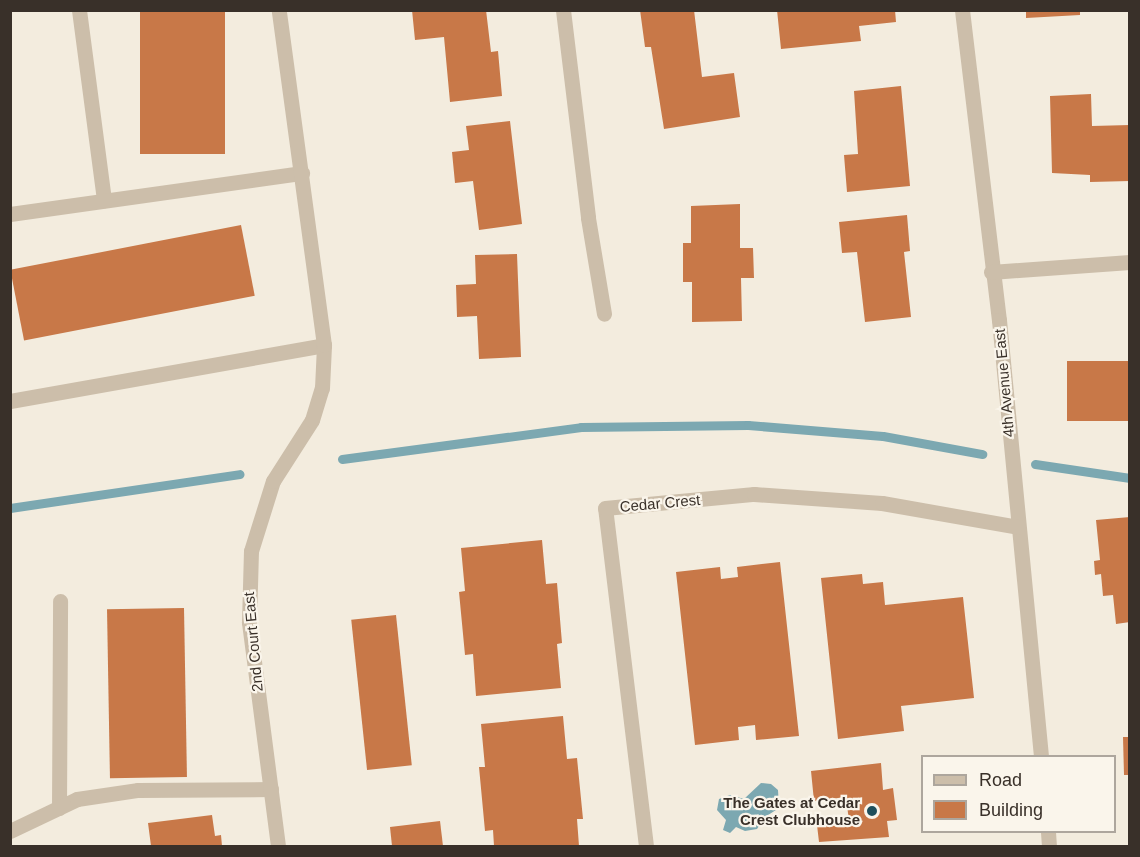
<!DOCTYPE html>
<style>
body{margin:0}
#map{position:relative;width:1140px;height:857px;overflow:hidden;background:#f3ecde;font-family:Arial,sans-serif}
div>[style]{position:absolute}
.water>*{inset:0;background:#7ca8b1}
.stream>*{height:9px;margin:-4.5px;padding:0 4.5px;transform-origin:4.5px;border-radius:4.5px;background:#7ca8b1}
.building>*{inset:0;background:#c87848;transform-origin:0 0}
.minor>*{height:15px;margin:-7.5px;padding:0 7.5px;transform-origin:7.5px;border-radius:7.5px;background:#ccbeaa}
.dots>*{width:16px;height:16px;translate:-50% -50%;box-sizing:border-box;border:3px solid #faf5eb;border-radius:50%}
span{translate:-50% -50%;white-space:nowrap;text-align:center;line-height:1.15;-webkit-text-stroke:4.5px #faf5eb;paint-order:stroke}
.street-label{font-size:15px;color:#393029}
.poi-label{font-size:15px;color:#393029;font-weight:700}
.right{translate:-100% -50%;text-align:right}
.frame{position:absolute;inset:0;border:12px solid #393029;pointer-events:none}
.legend{position:absolute;left:921px;top:755px;width:195px;height:78px;box-sizing:border-box;background:#faf5eb;border:2px solid #ada69d;margin:0;padding:8px 10px;list-style:none;font-size:18px;color:#393029}
.legend li{display:flex;align-items:center;gap:12px;height:30px}
.legend b{width:30px;border:2px solid #ada69d}
</style>
<div id="map">
<div class="water">
<div style="clip-path:polygon(761px 783px,771px 784px,778px 790px,779px 808px,765px 817px,757px 829px,745px 831px,736px 827px,730px 833px,723px 830px,726px 820px,717px 810px,719px 799px,730px 795px,744px 799px)"></div>
</div>
<div class="stream">
<div style="left:342px;top:459px;width:241px;rotate:-7.6deg"></div>
<div style="left:581px;top:427px;width:167px;rotate:-0.7deg"></div>
<div style="left:748px;top:425px;width:135px;rotate:4.7deg"></div>
<div style="left:883px;top:436px;width:101px;rotate:10.3deg"></div>
<div style="left:1035px;top:464px;width:96px;rotate:8.4deg"></div>
<div style="left:10px;top:508px;width:232px;rotate:-8.4deg"></div>
</div>
<div class="building">
<div style="left:140px;top:10px;width:85px;height:144px"></div>
<div style="clip-path:polygon(412px 10px,486px 10px,491px 52px,498px 51px,502px 96px,450px 102px,444px 37px,415px 40px)"></div>
<div style="clip-path:polygon(640px 10px,694px 10px,702px 77px,734px 73px,740px 117px,664px 129px,651px 47px,645px 47px)"></div>
<div style="clip-path:polygon(777px 10px,895px 10px,896px 22px,859px 26px,861px 41px,781px 49px)"></div>
<div style="clip-path:polygon(1026px 10px,1080px 10px,1080px 15px,1026px 18px)"></div>
<div style="clip-path:polygon(901px 86px,910px 186px,847px 192px,844px 155px,858px 154px,854px 91px)"></div>
<div style="clip-path:polygon(1091px 94px,1092px 126px,1130px 125px,1130px 181px,1090px 182px,1090px 175px,1052px 173px,1050px 96px)"></div>
<div style="clip-path:polygon(510px 121px,522px 224px,479px 230px,473px 181px,455px 183px,452px 152px,469px 150px,466px 126px)"></div>
<div style="clip-path:polygon(740px 204px,740px 248px,753px 248px,754px 278px,741px 278px,742px 321px,692px 322px,692px 282px,683px 282px,683px 243px,691px 243px,691px 206px)"></div>
<div style="clip-path:polygon(907px 215px,910px 251px,904px 252px,911px 317px,865px 322px,857px 252px,842px 253px,839px 222px)"></div>
<div style="left:241px;top:225px;width:72px;height:235px;rotate:79deg"></div>
<div style="clip-path:polygon(517px 254px,521px 357px,479px 359px,477px 316px,457px 317px,456px 285px,476px 284px,475px 255px)"></div>
<div style="left:1130px;top:361px;width:60px;height:63px;rotate:90deg"></div>
<div style="clip-path:polygon(1130px 517px,1130px 622px,1116px 624px,1113px 595px,1103px 596px,1101px 574px,1095px 575px,1094px 561px,1100px 560px,1096px 520px)"></div>
<div style="clip-path:polygon(542px 540px,546px 584px,557px 583px,562px 643px,557px 644px,561px 688px,476px 696px,473px 654px,465px 655px,459px 592px,465px 591px,461px 548px)"></div>
<div style="clip-path:polygon(780px 562px,799px 736px,756px 740px,755px 725px,738px 727px,739px 740px,695px 745px,676px 572px,720px 567px,721px 579px,738px 577px,737px 567px)"></div>
<div style="clip-path:polygon(862px 574px,863px 584px,883px 582px,885px 605px,963px 597px,974px 698px,901px 706px,904px 731px,838px 739px,821px 578px)"></div>
<div style="left:184px;top:608px;width:169px;height:77px;rotate:89deg"></div>
<div style="left:396px;top:615px;width:151px;height:45px;rotate:84deg"></div>
<div style="clip-path:polygon(563px 716px,567px 759px,577px 758px,583px 819px,577px 819px,579px 846px,494px 846px,493px 830px,485px 831px,479px 767px,485px 767px,481px 724px)"></div>
<div style="clip-path:polygon(1123px 737px,1130px 737px,1130px 775px,1124px 775px)"></div>
<div style="clip-path:polygon(881px 763px,883px 790px,893px 788px,897px 820px,887px 821px,889px 837px,819px 842px,817px 825px,849px 821px,846px 797px,814px 801px,811px 771px)"></div>
<div style="clip-path:polygon(212px 815px,215px 836px,221px 835px,222px 846px,151px 846px,148px 823px)"></div>
<div style="clip-path:polygon(440px 821px,443px 846px,392px 846px,390px 827px)"></div>
</div>
<div class="minor">
<div style="left:79px;top:10px;width:192px;rotate:82.5deg"></div>
<div style="left:563px;top:10px;width:209px;rotate:83.1deg"></div>
<div style="left:588px;top:218px;width:97px;rotate:80.5deg"></div>
<div style="left:962px;top:10px;width:312px;rotate:83.2deg"></div>
<div style="left:999px;top:320px;width:438px;rotate:84.5deg"></div>
<div style="left:10px;top:214px;width:295px;rotate:-8deg"></div>
<div style="left:991px;top:272px;width:139px;rotate:-4.1deg"></div>
<div style="left:10px;top:401px;width:319px;rotate:-10.1deg"></div>
<div style="left:59px;top:808px;width:207px;rotate:-89.7deg"></div>
<div style="left:10px;top:831px;width:74px;rotate:-25.5deg"></div>
<div style="left:77px;top:799px;width:62px;rotate:-8.4deg"></div>
<div style="left:138px;top:790px;width:133px;rotate:-0.4deg"></div>
<div style="left:1048px;top:832px;width:14px;rotate:86deg"></div>
<div style="left:278px;top:846px;width:226px;rotate:-97.4deg"></div>
<div style="left:249px;top:622px;width:71px;rotate:-88.4deg"></div>
<div style="left:251px;top:551px;width:73px;rotate:-72.6deg"></div>
<div style="left:273px;top:481px;width:72px;rotate:-57.4deg"></div>
<div style="left:312px;top:420px;width:34px;rotate:-73deg"></div>
<div style="left:322px;top:388px;width:43px;rotate:-87.3deg"></div>
<div style="left:324px;top:345px;width:338px;rotate:-97.7deg"></div>
<div style="left:646px;top:846px;width:340px;rotate:-96.9deg"></div>
<div style="left:605px;top:508px;width:150px;rotate:-5.4deg"></div>
<div style="left:754px;top:494px;width:128px;rotate:4deg"></div>
<div style="left:882px;top:503px;width:138px;rotate:10deg"></div>
</div>
<div class="dots">
<div style="left:872px;top:811px;background:#1e4f5c"></div>
</div>
<div class="street-label">
<span style="left:1004px;top:383px;rotate:-95deg">4th Avenue East</span>
<span style="left:660px;top:503px;rotate:-5deg">Cedar Crest</span>
<span style="left:253px;top:642px;rotate:-95deg">2nd Court East</span>
</div>
<div class="poi-label">
<span class="right" style="left:860px;top:811px">The Gates at Cedar<br>Crest Clubhouse</span>
</div>
<div class="frame"></div>
<ul class="legend">
<li><b style="height:8px;background:#ccbeaa"></b>Road</li>
<li><b style="height:16px;background:#c87848"></b>Building</li>
</ul>
</div>
